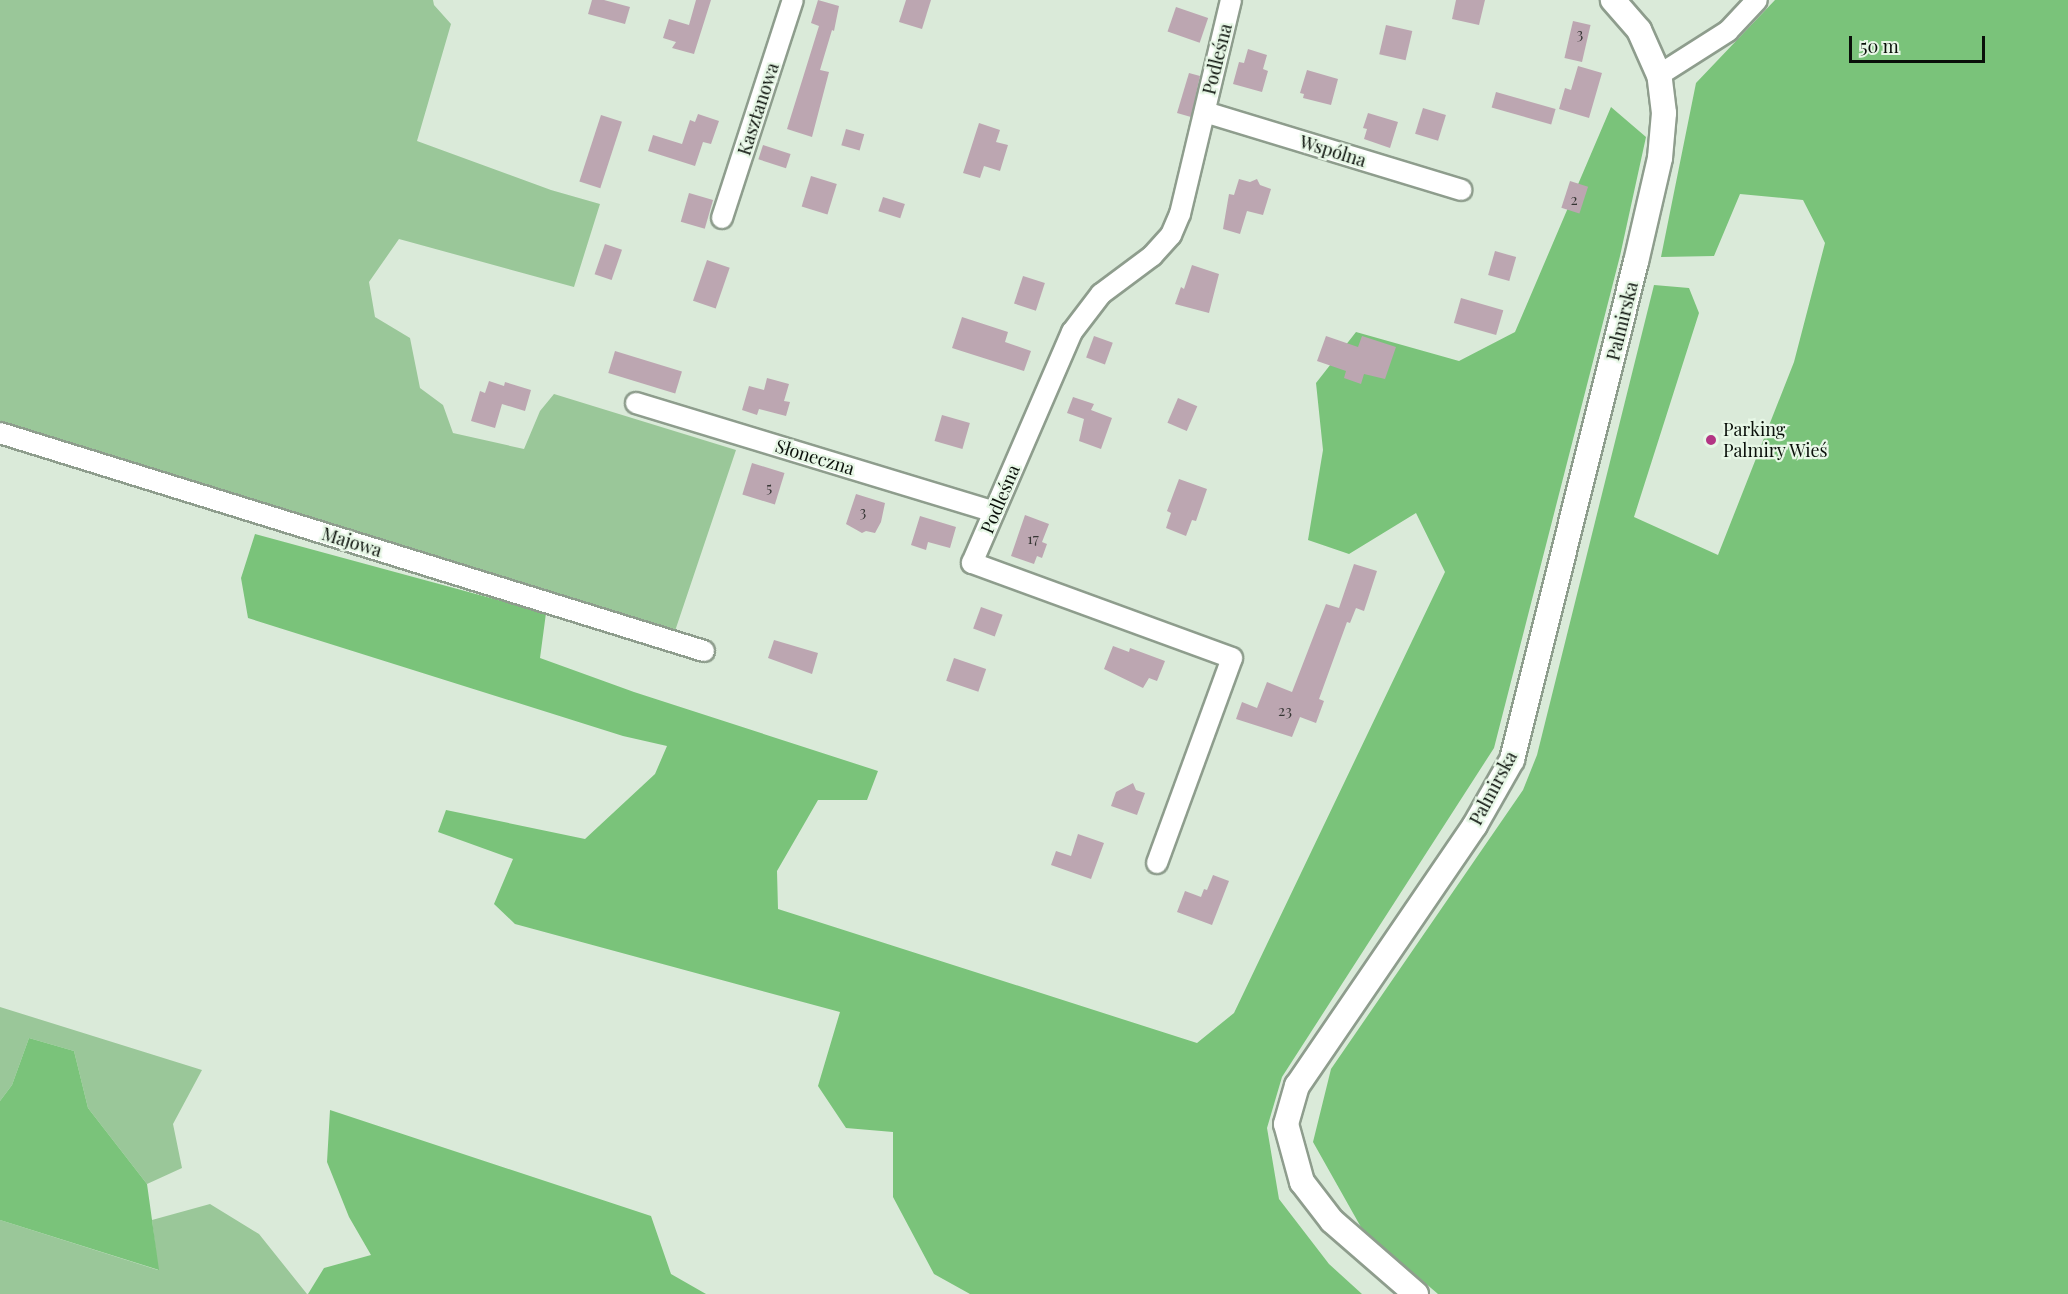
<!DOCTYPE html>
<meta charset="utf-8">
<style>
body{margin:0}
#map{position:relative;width:2068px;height:1294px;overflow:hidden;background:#daead9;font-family:"Playfair Display",serif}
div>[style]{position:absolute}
.green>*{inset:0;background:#9ac799}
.forest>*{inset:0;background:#7ac37a}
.building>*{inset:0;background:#bca6b1;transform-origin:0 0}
.roads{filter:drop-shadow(2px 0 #8e9d8d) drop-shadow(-2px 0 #8e9d8d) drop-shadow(0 2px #8e9d8d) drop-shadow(0 -2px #8e9d8d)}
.minor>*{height:20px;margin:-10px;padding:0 10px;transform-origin:10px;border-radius:10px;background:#fff}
.tertiary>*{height:24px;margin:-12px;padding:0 12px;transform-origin:12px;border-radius:12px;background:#fff}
.dots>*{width:16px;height:16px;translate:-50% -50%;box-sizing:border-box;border:3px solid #e7f7e6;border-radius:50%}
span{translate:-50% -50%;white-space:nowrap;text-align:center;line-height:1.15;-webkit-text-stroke:4.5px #e7f7e6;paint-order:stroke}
.number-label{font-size:15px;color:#363634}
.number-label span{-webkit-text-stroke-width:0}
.street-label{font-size:18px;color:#0a100a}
.poi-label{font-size:18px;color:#0a100a}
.left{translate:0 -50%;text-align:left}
.scale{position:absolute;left:1849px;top:36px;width:136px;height:27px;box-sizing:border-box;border:3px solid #0a100a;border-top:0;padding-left:8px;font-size:18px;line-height:21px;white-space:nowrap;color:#0a100a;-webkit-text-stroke:4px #e7f7e6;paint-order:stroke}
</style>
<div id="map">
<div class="green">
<div style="clip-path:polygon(0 0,433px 0,434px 5px,451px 24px,417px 141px,551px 190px,600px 204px,574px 287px,399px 239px,369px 282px,375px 317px,410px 338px,420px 388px,443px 405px,453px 433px,524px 449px,540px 411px,554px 394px,736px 450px,675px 631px,0 423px)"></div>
<div style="clip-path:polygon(0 1007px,202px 1070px,173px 1124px,182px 1168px,147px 1184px,88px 1108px,74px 1051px,29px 1038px,12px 1085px,0 1101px)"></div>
<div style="clip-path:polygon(210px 1204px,259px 1234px,307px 1294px,0 1294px,0 1220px,158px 1270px,152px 1220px)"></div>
</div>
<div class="forest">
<div style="clip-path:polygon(1775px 0,2068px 0,2068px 1294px,1438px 1294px,1362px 1229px,1313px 1142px,1331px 1069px,1523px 790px,1537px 755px,1654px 285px,1689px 288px,1699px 313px,1634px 517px,1718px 555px,1794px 362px,1825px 243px,1803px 200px,1740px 194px,1714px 256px,1661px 257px,1696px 83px)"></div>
<div style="clip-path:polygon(1611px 107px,1646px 137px,1620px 256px,1494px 748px,1282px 1077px,1267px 1128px,1279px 1199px,1329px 1264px,1362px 1294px,970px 1294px,934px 1274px,893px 1197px,893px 1132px,846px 1128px,818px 1086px,840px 1012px,515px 924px,494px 904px,513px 859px,438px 832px,446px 810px,585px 839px,655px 774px,667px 746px,623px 736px,248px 618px,241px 578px,255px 534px,546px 613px,540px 658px,634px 692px,878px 771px,867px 800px,818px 800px,777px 871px,778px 909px,1197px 1043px,1234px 1013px,1445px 572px,1416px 513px,1349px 554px,1308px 540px,1323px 450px,1316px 383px,1356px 332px,1459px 361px,1515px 332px)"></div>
<div style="clip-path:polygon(29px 1038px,74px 1051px,88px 1108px,147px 1184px,159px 1270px,0 1220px,0 1101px,12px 1085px)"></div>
<div style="clip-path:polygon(330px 1110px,651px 1216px,671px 1274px,706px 1294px,308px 1294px,324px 1268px,371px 1255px,349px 1217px,327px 1162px)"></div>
</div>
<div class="building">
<div style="clip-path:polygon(592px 0,604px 0,630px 7px,625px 24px,588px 14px)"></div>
<div style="clip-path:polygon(696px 0,711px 0,694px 54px,672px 48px,676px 42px,663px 38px,669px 19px,689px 25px)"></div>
<div style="clip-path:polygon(818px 0,839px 6px,834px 31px,832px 30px,820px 70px,829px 72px,812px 137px,787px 129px,819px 26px,811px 23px)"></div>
<div style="clip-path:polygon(906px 0,931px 0,922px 29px,899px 22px)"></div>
<div style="clip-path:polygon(1456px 0,1485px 0,1479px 25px,1452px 19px)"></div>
<div style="left:1176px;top:7px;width:34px;height:26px;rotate:19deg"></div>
<div style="left:1573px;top:21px;width:18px;height:38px;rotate:13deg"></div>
<div style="left:1386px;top:25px;width:27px;height:30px;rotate:13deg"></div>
<div style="clip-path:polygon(1248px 49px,1267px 55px,1263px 69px,1268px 71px,1262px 92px,1233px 84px,1239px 62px,1244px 63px)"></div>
<div style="clip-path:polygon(1578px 66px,1602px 73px,1589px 118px,1559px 109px,1565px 88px,1571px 90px)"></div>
<div style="clip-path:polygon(1307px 70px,1338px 79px,1331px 105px,1303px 98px,1304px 94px,1300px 93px)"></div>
<div style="clip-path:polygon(1189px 73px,1200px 76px,1191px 117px,1177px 113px)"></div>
<div style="left:1496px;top:92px;width:62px;height:16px;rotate:16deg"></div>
<div style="left:1423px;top:108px;width:24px;height:27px;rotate:17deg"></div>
<div style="clip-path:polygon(1368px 113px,1398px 122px,1390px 148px,1364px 139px,1367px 129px,1363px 128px)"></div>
<div style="clip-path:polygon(698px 114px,719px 121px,711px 144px,703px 142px,695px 166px,648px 151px,653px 135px,682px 144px,690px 120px,695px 122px)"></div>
<div style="left:601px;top:115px;width:22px;height:70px;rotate:18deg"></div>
<div style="clip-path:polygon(979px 123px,1000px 130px,996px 142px,1008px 145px,1000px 171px,984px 166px,980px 178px,963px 173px)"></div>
<div style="left:846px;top:129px;width:19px;height:17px;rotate:16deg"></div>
<div style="left:763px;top:145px;width:29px;height:15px;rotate:18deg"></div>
<div style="left:811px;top:176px;width:27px;height:32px;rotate:17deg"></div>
<div style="clip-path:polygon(1239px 179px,1250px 182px,1257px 179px,1260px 185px,1271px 189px,1263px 215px,1247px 211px,1240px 234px,1223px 229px,1229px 194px,1234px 195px)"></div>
<div style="left:1570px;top:181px;width:19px;height:28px;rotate:18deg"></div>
<div style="left:689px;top:193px;width:25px;height:30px;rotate:16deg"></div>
<div style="left:883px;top:197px;width:23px;height:15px;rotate:18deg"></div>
<div style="left:605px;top:244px;width:18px;height:32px;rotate:19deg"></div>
<div style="left:1495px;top:251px;width:22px;height:25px;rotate:16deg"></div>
<div style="left:707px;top:260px;width:24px;height:43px;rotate:19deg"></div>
<div style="clip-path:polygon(1192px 265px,1219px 274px,1209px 313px,1175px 304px,1181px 287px,1184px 289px)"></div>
<div style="left:1023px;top:276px;width:23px;height:29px;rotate:18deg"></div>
<div style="left:1461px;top:298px;width:44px;height:26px;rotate:16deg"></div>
<div style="clip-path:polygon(962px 317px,1008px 332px,1005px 342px,1031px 351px,1024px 371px,952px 348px)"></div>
<div style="left:1094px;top:336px;width:20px;height:23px;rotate:20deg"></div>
<div style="clip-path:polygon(1326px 336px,1358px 347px,1362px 336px,1396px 347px,1385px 379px,1364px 374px,1361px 384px,1344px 378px,1346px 371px,1317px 361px)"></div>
<div style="left:615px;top:351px;width:70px;height:23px;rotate:17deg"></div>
<div style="clip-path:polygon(767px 378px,789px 384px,784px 401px,790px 402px,786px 416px,759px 409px,757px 415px,742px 410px,749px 386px,764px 390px)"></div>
<div style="clip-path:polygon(489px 381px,504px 386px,505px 382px,531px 390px,525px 411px,502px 404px,495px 428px,471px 421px,480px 391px,485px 393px)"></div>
<div style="clip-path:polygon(1073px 397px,1094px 404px,1091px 410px,1112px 418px,1101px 449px,1079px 441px,1084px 419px,1067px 413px)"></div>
<div style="left:1178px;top:398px;width:21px;height:27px;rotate:23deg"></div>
<div style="left:942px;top:415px;width:29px;height:27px;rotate:16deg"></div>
<div style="left:752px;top:463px;width:34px;height:33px;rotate:17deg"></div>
<div style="clip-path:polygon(1179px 479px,1207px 489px,1196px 521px,1192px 520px,1186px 536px,1166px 528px,1171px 513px,1167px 511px)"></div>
<div style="clip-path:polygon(856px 494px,885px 503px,881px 522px,875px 533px,866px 531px,862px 533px,846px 524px)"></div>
<div style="clip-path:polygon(1025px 515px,1049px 524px,1042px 542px,1047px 544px,1042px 558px,1037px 556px,1034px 564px,1011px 556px)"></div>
<div style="clip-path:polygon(920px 516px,956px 527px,950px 548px,928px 542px,926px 550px,911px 545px)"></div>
<div style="clip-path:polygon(1354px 564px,1377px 571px,1364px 611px,1356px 608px,1350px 623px,1347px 622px,1319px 699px,1324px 701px,1316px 723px,1300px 717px,1292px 737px,1236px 719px,1242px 702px,1257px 708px,1267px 682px,1292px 692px,1326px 604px,1339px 608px)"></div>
<div style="left:981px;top:607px;width:23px;height:23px;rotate:20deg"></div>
<div style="clip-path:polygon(774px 640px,818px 653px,812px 674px,768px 658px)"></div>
<div style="clip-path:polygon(1113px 646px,1129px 652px,1130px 648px,1165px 661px,1157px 681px,1149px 678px,1143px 688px,1104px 669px)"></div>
<div style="left:954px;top:658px;width:34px;height:24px;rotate:19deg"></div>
<div style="clip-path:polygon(1133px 783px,1136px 790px,1145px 793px,1137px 815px,1111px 806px,1116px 792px)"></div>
<div style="clip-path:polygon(1078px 834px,1104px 843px,1091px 879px,1051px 865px,1056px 851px,1071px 856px)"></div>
<div style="clip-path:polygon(1213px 875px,1229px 881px,1212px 925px,1177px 912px,1185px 891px,1201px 897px,1204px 889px,1207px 890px)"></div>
</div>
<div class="roads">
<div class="minor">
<div style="left:1659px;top:75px;width:82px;rotate:-32.5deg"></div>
<div style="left:1728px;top:31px;width:42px;rotate:-46.9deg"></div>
<div style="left:1205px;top:112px;width:268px;rotate:16.9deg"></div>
<div style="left:722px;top:218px;width:229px;rotate:-72deg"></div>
<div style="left:636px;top:403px;width:374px;rotate:16.9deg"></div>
<div style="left:0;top:433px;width:737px;rotate:17.21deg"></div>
<div style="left:1157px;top:863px;width:218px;rotate:-69.9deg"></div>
<div style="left:1232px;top:658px;width:277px;rotate:-159.9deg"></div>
<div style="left:972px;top:563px;width:252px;rotate:-66.6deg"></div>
<div style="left:1072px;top:332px;width:48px;rotate:-52.7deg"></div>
<div style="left:1101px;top:294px;width:64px;rotate:-36.7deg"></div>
<div style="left:1152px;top:256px;width:28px;rotate:-48deg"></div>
<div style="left:1171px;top:235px;width:23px;rotate:-67deg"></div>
<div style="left:1180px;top:214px;width:220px;rotate:-76.6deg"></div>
</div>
<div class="tertiary">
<div style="left:1416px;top:1294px;width:111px;rotate:-139deg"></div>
<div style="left:1332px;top:1221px;width:49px;rotate:-127.6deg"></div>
<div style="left:1302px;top:1182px;width:60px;rotate:-105.4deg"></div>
<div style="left:1286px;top:1124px;width:40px;rotate:-74deg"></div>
<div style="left:1297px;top:1086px;width:316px;rotate:-55.7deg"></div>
<div style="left:1475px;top:825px;width:75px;rotate:-60.4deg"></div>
<div style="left:1512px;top:760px;width:513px;rotate:-76.02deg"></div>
<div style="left:1636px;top:262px;width:107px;rotate:-77deg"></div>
<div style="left:1660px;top:158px;width:45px;rotate:-84.9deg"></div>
<div style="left:1664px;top:113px;width:38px;rotate:-97deg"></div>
<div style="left:1659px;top:75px;width:49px;rotate:-114deg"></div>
<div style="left:1639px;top:30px;width:40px;rotate:-131deg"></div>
</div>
</div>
<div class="dots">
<div style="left:1711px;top:440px;background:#b33584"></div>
</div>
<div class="number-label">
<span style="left:1580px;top:34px">3</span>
<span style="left:1574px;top:200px">2</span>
<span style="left:769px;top:488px">5</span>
<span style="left:863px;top:512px">3</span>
<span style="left:1033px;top:539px">17</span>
<span style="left:1285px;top:711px">23</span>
</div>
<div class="street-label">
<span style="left:1217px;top:59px;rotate:-76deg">Podleśna</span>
<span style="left:758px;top:109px;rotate:-72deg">Kasztanowa</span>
<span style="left:1333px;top:151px;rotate:17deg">Wspólna</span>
<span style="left:1622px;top:321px;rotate:-76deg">Palmirska</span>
<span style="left:815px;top:457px;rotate:17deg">Słoneczna</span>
<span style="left:1000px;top:499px;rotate:-67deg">Podleśna</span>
<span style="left:352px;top:542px;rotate:17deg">Majowa</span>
<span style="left:1493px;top:788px;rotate:-62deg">Palmirska</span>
</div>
<div class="poi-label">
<span class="left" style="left:1723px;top:440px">Parking<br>Palmiry Wieś</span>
</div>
<div class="scale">50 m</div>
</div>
